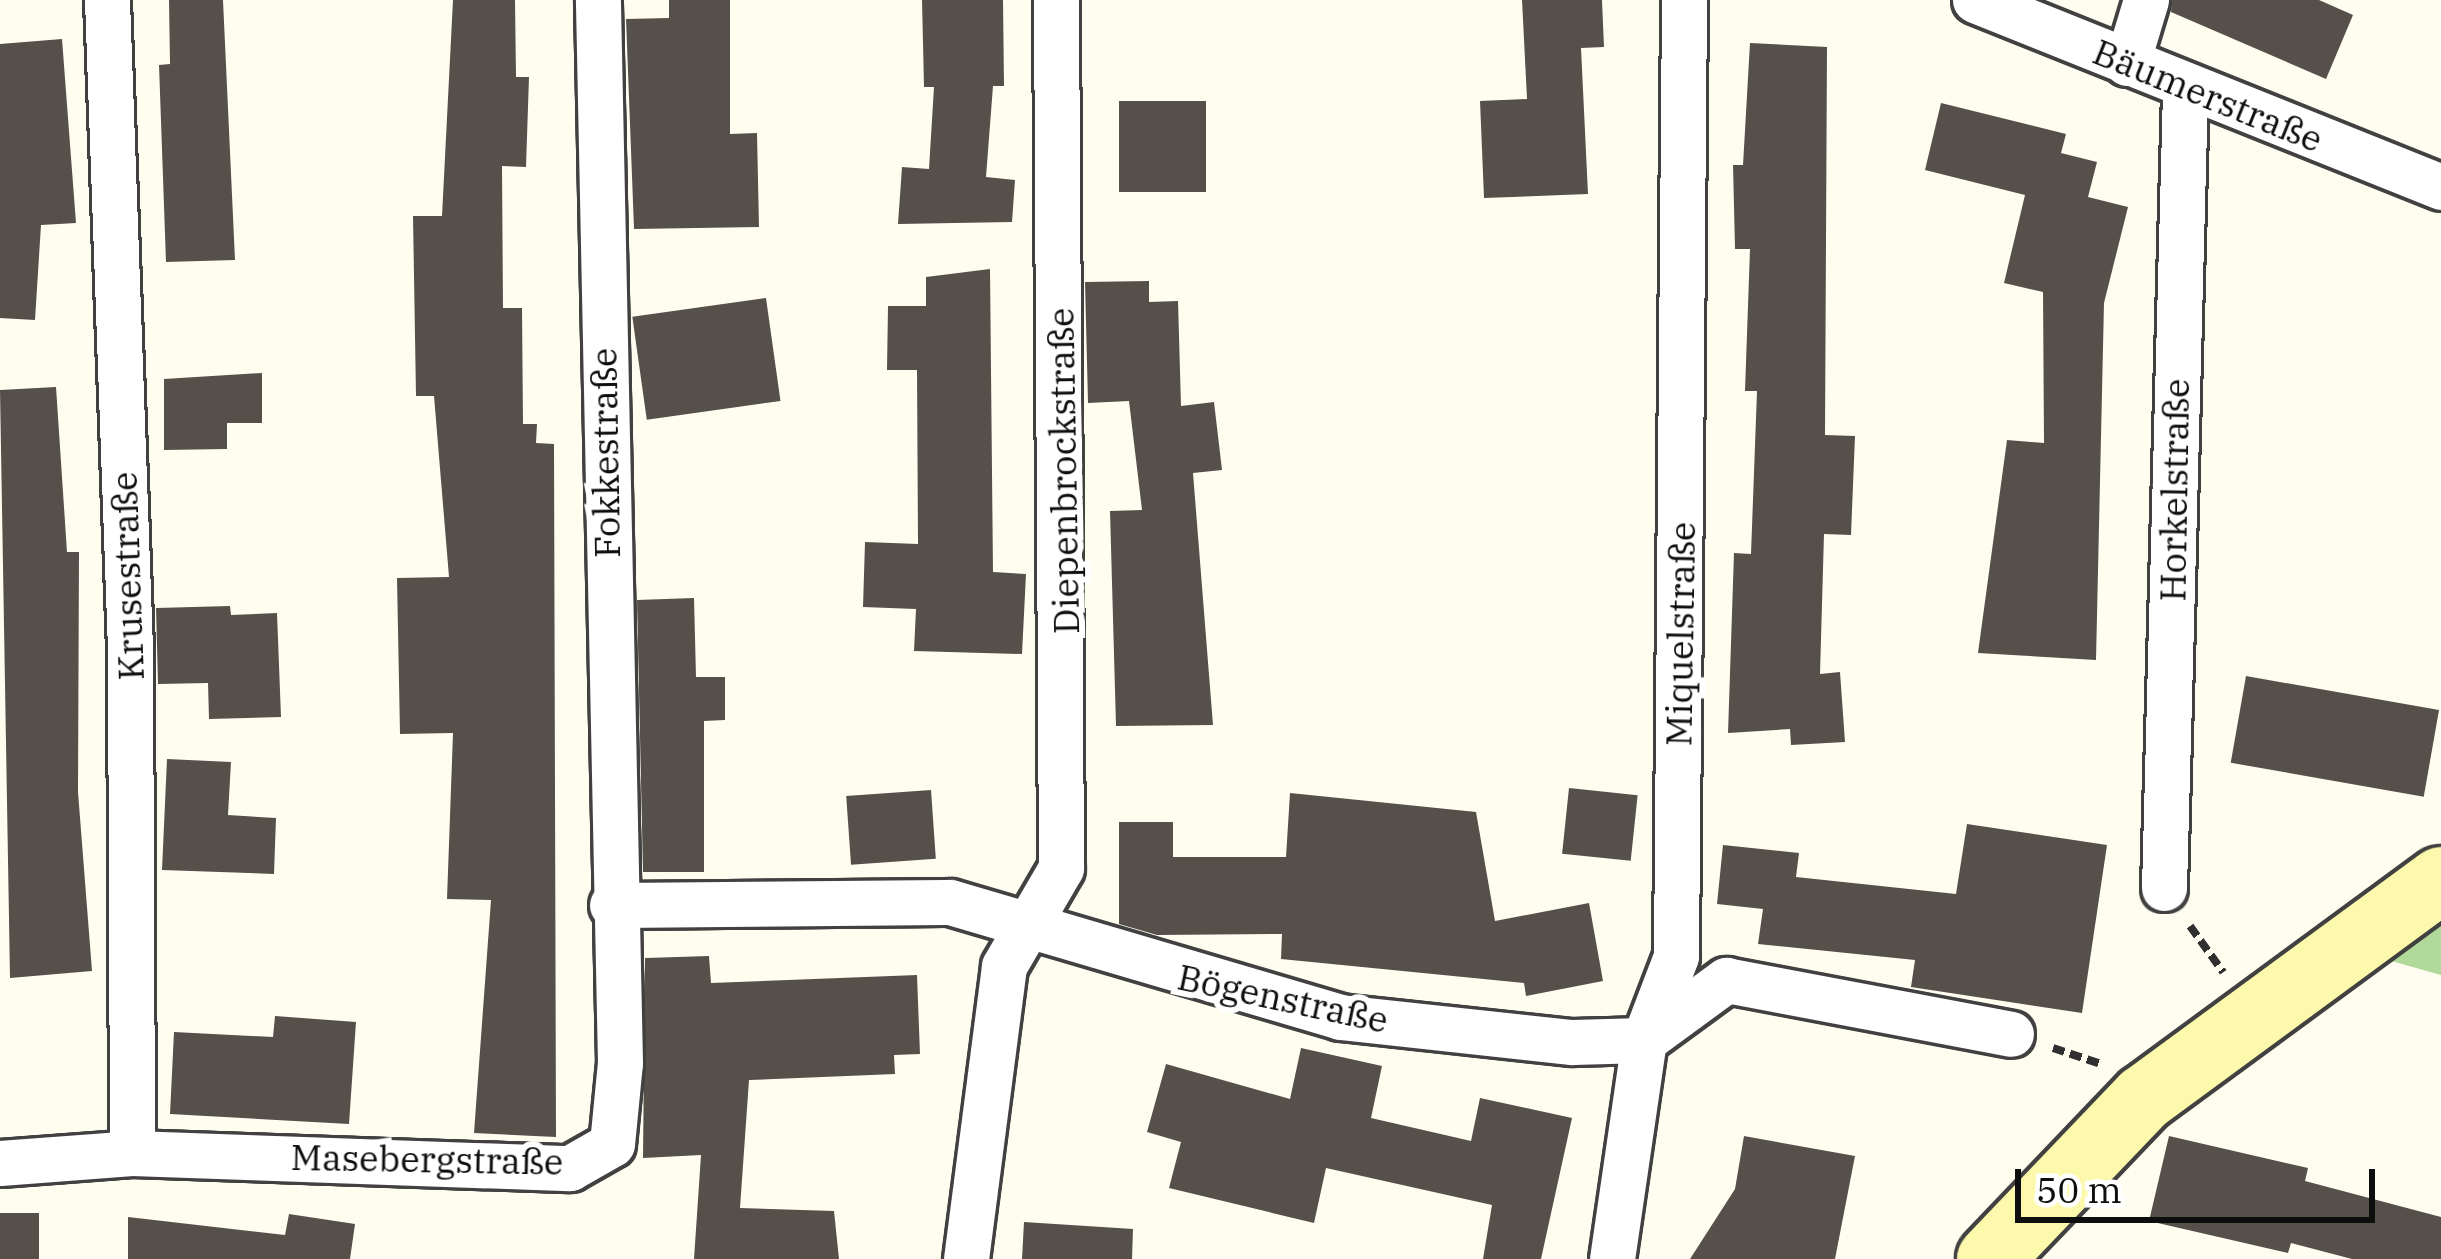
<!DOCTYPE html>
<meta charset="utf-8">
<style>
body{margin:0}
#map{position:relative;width:2441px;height:1259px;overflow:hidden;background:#fffdef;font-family:"IBM Plex Serif",serif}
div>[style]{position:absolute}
.forest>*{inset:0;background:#b1d999}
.building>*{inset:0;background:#56504b;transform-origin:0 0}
.path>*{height:8px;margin-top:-4px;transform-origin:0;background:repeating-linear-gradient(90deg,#303030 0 12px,transparent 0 18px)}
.roads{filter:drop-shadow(3px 0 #414141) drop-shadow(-3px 0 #414141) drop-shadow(0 3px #414141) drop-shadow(0 -3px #414141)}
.minor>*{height:45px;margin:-22.5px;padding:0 22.5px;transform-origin:22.5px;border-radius:22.5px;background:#fff}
.secondary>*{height:66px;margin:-33px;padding:0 33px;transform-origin:33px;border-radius:33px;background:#fdf9ac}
span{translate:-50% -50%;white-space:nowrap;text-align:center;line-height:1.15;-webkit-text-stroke:12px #fff;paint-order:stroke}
.street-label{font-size:36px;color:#0e0e0e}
.scale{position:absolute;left:2015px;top:1169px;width:360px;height:54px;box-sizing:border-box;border:6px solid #0e0e0e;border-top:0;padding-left:15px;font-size:36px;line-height:42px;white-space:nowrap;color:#0e0e0e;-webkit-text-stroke:9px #fff;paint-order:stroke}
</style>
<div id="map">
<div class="forest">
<div style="clip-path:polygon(2441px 880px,2441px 975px,2356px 951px)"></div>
</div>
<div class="building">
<div style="clip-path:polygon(169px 0,223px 0,235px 260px,166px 262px,159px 65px,170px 64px)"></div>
<div style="clip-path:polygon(453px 0,515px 0,516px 77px,529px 77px,526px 167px,502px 166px,503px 308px,522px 308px,523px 424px,537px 424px,536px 443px,554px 444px,556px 1137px,474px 1133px,491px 900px,447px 899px,453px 733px,400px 734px,397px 578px,449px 577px,434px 396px,416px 396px,413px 216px,442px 216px)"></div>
<div style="clip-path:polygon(669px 0,730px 0,730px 134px,757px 133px,759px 227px,634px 229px,626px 19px,669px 18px)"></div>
<div style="clip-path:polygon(922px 0,1003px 0,1004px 86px,993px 86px,986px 177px,1015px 180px,1012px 222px,898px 224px,902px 167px,929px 169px,934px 87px,924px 87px)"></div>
<div style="clip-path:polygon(1522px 0,1602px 0,1604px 47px,1581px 48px,1588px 194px,1484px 198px,1480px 101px,1527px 99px)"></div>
<div style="clip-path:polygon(2172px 0,2319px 0,2353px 15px,2326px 79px,2171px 12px)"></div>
<div style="clip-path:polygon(62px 39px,76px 223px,41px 225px,35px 320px,0 318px,0 44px)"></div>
<div style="clip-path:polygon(1750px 43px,1827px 47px,1825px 435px,1855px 436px,1851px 535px,1824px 534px,1820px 674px,1840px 672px,1845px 742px,1791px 745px,1790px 729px,1728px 733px,1734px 553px,1751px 554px,1757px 391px,1745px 391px,1750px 249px,1735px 249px,1733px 165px,1743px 165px)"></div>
<div style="left:1119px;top:101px;width:87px;height:91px"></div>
<div style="clip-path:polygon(1941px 103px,2066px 134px,2061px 153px,2097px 162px,2088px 197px,2128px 207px,2104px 303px,2096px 660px,1978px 653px,2007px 440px,2044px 443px,2043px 292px,2004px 283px,2025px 195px,1925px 170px)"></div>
<div style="clip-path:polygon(990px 269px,993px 572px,1026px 574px,1022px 654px,914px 651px,916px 609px,863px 607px,865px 542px,918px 544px,917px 370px,887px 370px,888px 306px,926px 306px,926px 277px)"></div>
<div style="clip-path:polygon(1149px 281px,1149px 302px,1178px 301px,1181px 406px,1214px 402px,1222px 470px,1193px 473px,1213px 725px,1116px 726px,1110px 511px,1142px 510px,1129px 401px,1088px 403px,1085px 282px)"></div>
<div style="left:766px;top:298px;width:104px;height:135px;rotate:82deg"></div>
<div style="clip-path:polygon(262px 373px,262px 423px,227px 423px,227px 449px,164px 450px,164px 379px)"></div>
<div style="clip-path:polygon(56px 387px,67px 552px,79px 552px,78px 792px,92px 971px,10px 978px,0 390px)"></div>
<div style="clip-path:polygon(694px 598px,696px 677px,725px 677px,725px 720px,704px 721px,704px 872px,643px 872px,637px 600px)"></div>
<div style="clip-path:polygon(230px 606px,231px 615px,277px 613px,281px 717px,209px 719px,208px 683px,158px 684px,156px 608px)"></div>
<div style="left:2246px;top:676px;width:196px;height:88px;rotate:10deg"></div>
<div style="clip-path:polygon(167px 759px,231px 762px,228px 815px,276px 818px,274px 874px,162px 870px)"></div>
<div style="left:1569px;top:788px;width:69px;height:66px;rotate:6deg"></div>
<div style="left:931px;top:790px;width:69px;height:85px;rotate:86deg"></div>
<div style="clip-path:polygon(1290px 793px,1476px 812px,1495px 921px,1589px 903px,1603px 981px,1526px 996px,1524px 983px,1281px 959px,1282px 934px,1157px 935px,1119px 924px,1119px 822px,1173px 822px,1173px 857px,1286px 857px)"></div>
<div style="clip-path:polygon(1967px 824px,2107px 845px,2082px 1013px,1911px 987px,1915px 960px,1758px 944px,1763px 909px,1717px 904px,1723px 845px,1799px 853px,1796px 877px,1956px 894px)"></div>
<div style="clip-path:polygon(709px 956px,711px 983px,917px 975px,920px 1054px,894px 1055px,895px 1074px,749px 1080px,740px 1208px,834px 1211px,839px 1259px,694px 1259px,701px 1155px,643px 1158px,645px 958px)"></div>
<div style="clip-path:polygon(275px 1016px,356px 1022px,349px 1124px,170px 1114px,174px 1032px,273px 1037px)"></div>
<div style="clip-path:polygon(1301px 1048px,1382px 1066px,1371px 1118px,1471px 1141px,1480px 1098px,1572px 1118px,1541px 1259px,1483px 1259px,1492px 1205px,1326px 1168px,1314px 1223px,1169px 1188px,1181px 1142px,1147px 1132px,1166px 1064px,1290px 1099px)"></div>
<div style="clip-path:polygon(1744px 1136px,1855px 1156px,1835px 1259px,1690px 1259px,1735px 1189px)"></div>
<div style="clip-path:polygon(2169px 1136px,2308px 1168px,2305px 1181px,2441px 1217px,2441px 1259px,2352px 1259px,2291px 1243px,2288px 1253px,2149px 1221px)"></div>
<div style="left:0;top:1213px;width:39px;height:46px"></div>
<div style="clip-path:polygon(289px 1214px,355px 1224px,350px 1259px,128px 1259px,128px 1217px,285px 1235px)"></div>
<div style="clip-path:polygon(1024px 1222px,1133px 1229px,1132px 1259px,1022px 1259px)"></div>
</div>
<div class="path">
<div style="left:2190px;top:926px;width:57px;rotate:54.3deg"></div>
<div style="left:2053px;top:1048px;width:51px;rotate:18.4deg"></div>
</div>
<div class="roads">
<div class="minor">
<div style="left:107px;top:0;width:648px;rotate:87.97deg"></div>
<div style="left:130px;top:648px;width:505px;rotate:89.77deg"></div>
<div style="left:1975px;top:0;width:502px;rotate:21.86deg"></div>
<div style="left:2127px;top:63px;width:66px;rotate:-73.2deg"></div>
<div style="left:2164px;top:888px;width:797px;rotate:-88.49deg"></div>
<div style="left:612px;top:905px;width:338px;rotate:-0.5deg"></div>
<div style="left:950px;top:902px;width:407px;rotate:16.4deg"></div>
<div style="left:1340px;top:1017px;width:233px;rotate:6.2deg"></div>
<div style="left:1572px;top:1042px;width:72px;rotate:-1.6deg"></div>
<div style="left:1644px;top:1040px;width:102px;rotate:-36.2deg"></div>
<div style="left:1726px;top:980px;width:290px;rotate:10.7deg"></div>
<div style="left:0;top:1163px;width:132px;rotate:-4.3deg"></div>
<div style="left:132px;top:1153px;width:438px;rotate:2deg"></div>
<div style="left:570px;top:1168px;width:48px;rotate:-29.7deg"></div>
<div style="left:612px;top:1144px;width:81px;rotate:-84.4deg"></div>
<div style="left:620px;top:1063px;width:1063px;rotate:-91.19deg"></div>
<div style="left:966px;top:1259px;width:295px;rotate:-82.6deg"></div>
<div style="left:1004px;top:966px;width:113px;rotate:-59.8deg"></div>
<div style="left:1061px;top:868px;width:868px;rotate:-90.33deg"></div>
<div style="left:1612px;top:1259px;width:221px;rotate:-81.7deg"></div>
<div style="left:1644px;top:1040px;width:90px;rotate:-69.1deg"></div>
<div style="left:1676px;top:956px;width:956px;rotate:-89.52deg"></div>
</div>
<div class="secondary">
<div style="left:1990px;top:1259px;width:223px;rotate:-46.3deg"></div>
<div style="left:2144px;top:1098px;width:368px;rotate:-36.3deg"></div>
</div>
</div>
<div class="street-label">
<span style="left:2208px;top:95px;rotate:22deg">Bäumerstraße</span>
<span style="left:605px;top:453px;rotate:-91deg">Fokkestraße</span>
<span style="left:1063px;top:471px;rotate:-91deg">Diepenbrockstraße</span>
<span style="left:2174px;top:490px;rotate:-89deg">Horkelstraße</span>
<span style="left:127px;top:576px;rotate:-92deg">Krusestraße</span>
<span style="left:1680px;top:634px;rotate:-89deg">Miquelstraße</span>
<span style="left:1283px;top:998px;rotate:12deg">Bögenstraße</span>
<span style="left:427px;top:1159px;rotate:1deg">Masebergstraße</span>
</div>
<div class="scale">50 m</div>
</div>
